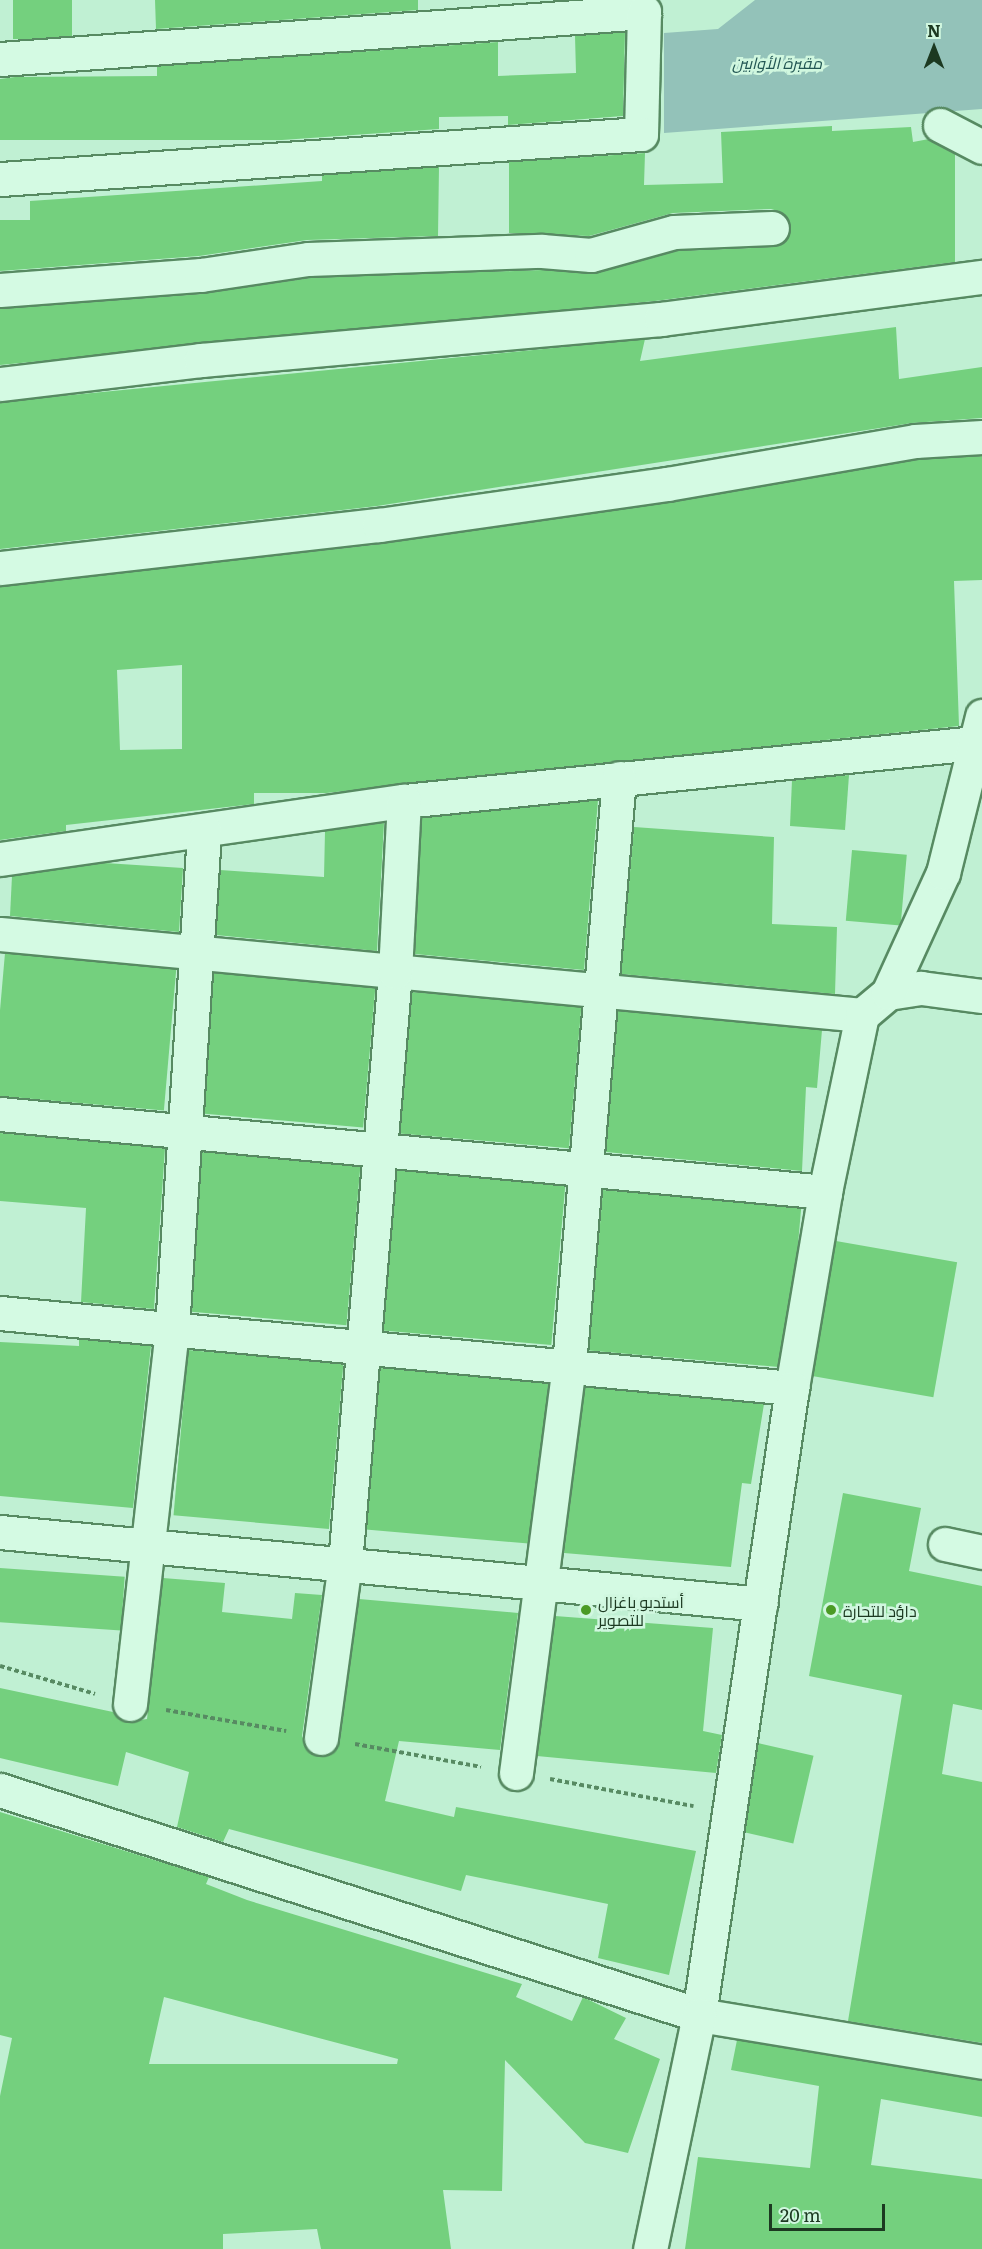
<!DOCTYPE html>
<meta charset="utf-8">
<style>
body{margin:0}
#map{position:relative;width:982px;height:2249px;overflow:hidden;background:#c0f0d3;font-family:Literata,Cairo,serif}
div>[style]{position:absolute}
.cemetery>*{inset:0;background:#93c2b9}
.building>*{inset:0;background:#74d07e;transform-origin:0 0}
.path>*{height:4px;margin-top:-2px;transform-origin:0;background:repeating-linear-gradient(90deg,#578a62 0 4.5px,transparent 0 7.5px)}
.roads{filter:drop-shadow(2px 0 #578a62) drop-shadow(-2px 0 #578a62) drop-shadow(0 2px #578a62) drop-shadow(0 -2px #578a62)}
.minor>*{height:33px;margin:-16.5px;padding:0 16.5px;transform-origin:16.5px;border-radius:16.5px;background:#d4fae3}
.tertiary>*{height:33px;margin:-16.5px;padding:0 16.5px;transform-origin:16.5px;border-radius:16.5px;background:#d4fae3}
.secondary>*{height:33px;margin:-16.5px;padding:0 16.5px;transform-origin:16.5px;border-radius:16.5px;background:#d4fae3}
.dots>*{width:16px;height:16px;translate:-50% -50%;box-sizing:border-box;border:3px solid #d0f7df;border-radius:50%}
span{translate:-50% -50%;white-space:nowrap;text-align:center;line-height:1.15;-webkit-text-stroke:5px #d0f7df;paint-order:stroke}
.park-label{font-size:16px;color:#225653;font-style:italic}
.poi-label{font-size:16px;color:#1c3921}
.left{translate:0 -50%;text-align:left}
.north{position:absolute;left:904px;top:18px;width:60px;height:60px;-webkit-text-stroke:4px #d0f7df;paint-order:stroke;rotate:0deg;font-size:16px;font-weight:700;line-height:24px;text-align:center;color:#1c3921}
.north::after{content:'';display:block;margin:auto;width:21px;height:27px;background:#1c3921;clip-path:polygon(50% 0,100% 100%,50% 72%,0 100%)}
.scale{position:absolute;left:769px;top:2204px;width:116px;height:27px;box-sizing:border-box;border:3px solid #1c3921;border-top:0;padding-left:8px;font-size:18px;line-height:21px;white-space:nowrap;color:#1c3921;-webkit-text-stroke:4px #d0f7df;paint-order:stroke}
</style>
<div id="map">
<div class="cemetery">
<div style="clip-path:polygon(755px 0,982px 0,982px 109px,664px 133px,664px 33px,718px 29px)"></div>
</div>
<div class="building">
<div style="left:13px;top:0;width:59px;height:39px"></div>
<div style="clip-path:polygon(155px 0,418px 0,418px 10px,156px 29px)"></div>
<div style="clip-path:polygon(625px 32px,623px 116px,508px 125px,508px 116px,439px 117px,439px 129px,282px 140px,0 140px,0 79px,15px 77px,157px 76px,157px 66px,498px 42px,498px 76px,576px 73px,575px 36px)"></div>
<div style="clip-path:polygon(832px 126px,832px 131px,911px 127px,913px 142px,929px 139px,955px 154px,955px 262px,655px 301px,0 365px,0 309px,202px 294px,310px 278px,542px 270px,590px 274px,677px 251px,773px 247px,788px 237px,791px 227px,781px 212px,771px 209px,673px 213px,589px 236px,509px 233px,509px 162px,645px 153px,644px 185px,723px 183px,721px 132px)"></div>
<div style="clip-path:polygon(439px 167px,438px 236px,307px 240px,199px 256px,0 271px,0 220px,30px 220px,30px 201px,322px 181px,322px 175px)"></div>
<div style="clip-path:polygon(896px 327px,899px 379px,982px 367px,982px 418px,912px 423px,377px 506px,0 549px,0 402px,645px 339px,640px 361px)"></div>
<div style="clip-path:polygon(evenodd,982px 456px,982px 580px,954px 581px,959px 726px,326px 793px,254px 793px,254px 804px,66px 825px,66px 831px,0 840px,0 586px,382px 544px,917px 460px,982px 456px,182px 665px,182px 749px,120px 750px,117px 670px,182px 665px)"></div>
<div style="clip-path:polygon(849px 775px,845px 830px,790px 826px,792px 780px)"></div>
<div style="clip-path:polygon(598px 800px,584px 970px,415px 954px,422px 818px)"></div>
<div style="clip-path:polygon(384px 823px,377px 951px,216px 935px,220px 870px,324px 877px,325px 831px)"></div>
<div style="clip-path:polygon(634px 827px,774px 837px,772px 924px,837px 927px,835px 994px,621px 974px)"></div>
<div style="left:852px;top:850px;width:55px;height:71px;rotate:5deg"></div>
<div style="clip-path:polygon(105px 863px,183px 868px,179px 932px,10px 916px,12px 876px)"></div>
<div style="left:5px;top:953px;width:172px;height:143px;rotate:5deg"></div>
<div style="left:214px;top:973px;width:162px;height:141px;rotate:5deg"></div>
<div style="left:412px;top:992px;width:170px;height:142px;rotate:5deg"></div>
<div style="clip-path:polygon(618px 1011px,822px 1030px,817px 1088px,806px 1087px,802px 1171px,606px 1152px)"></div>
<div style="clip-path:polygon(0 1133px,165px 1148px,154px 1309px,81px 1302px,86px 1208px,0 1201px)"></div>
<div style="left:202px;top:1152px;width:159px;height:160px;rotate:5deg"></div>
<div style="left:397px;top:1170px;width:169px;height:161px;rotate:5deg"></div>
<div style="left:603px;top:1190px;width:199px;height:161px;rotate:5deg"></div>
<div style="left:836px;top:1241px;width:123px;height:137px;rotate:10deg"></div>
<div style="clip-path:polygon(79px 1339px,151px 1346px,133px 1508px,0 1496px,0 1342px,79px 1346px)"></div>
<div style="left:188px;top:1350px;width:156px;height:166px;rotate:5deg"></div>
<div style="left:380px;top:1368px;width:169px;height:162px;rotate:5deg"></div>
<div style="clip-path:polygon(585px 1387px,764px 1404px,751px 1484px,742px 1483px,731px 1567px,564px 1553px)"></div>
<div style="clip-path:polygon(843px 1493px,921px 1508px,909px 1571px,982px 1586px,982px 1710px,953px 1704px,942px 1774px,982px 1782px,982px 2043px,848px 2021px,902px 1695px,809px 1676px)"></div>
<div style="left:0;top:1568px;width:125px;height:54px;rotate:4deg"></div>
<div style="clip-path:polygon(163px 1578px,225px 1583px,222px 1612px,292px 1619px,295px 1593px,322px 1595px,302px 1736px,309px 1752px,319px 1757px,335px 1750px,340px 1741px,359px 1599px,518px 1613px,500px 1750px,399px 1741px,385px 1801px,454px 1817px,456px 1807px,696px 1851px,669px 1975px,598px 1958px,608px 1904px,466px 1875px,461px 1891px,229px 1829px,223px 1842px,177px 1827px,189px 1772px,126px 1752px,118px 1786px,0 1758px,0 1688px,113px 1712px,127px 1722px,147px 1719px)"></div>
<div style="clip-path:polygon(555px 1616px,713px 1628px,703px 1731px,722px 1735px,716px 1773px,537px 1756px)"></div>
<div style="left:758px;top:1743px;width:57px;height:90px;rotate:13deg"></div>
<div style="clip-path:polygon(evenodd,0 1812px,209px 1877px,206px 1884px,247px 1900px,522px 1984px,516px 1997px,572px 2021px,583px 1997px,626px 2018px,614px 2039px,660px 2059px,628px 2153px,585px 2143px,505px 2060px,502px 2191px,443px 2190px,451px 2249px,321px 2249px,317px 2229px,223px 2234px,223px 2249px,0 2249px,0 2096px,12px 2038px,0 2035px,0 1812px,164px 1997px,398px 2059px,397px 2064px,149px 2064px,164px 1997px)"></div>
<div style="clip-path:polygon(737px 2040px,982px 2080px,982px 2117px,881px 2099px,871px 2165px,982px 2179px,982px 2249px,685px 2249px,698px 2157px,810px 2168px,819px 2086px,731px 2070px)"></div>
</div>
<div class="path">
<div style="left:0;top:1666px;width:99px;rotate:16.4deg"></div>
<div style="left:166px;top:1710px;width:122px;rotate:9.9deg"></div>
<div style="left:355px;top:1744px;width:128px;rotate:10.3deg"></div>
<div style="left:550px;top:1779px;width:146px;rotate:10.7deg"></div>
</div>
<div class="roads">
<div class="minor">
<div style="left:0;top:59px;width:646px;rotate:-4.17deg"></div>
<div style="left:644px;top:12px;width:122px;rotate:91.4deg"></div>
<div style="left:641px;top:134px;width:643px;rotate:175.98deg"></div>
<div style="left:940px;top:125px;width:47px;rotate:27.6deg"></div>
<div style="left:0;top:290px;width:202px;rotate:-4.3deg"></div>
<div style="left:201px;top:275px;width:108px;rotate:-8.5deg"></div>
<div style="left:308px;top:259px;width:234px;rotate:-2deg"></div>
<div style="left:542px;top:251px;width:49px;rotate:4.7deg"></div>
<div style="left:591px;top:255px;width:86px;rotate:-15.5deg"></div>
<div style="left:674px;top:232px;width:98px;rotate:-2.3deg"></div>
<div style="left:0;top:384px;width:202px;rotate:-6.8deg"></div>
<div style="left:201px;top:360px;width:462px;rotate:-5.1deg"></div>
<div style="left:661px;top:319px;width:324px;rotate:-7.5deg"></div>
<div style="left:0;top:568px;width:381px;rotate:-6.5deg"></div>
<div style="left:379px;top:525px;width:291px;rotate:-8.1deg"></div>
<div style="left:667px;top:484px;width:252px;rotate:-9.8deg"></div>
<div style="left:915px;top:441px;width:67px;rotate:-3.4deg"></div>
<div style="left:0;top:859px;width:408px;rotate:-8.2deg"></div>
<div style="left:404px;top:801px;width:574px;rotate:-5.8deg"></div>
<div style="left:0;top:934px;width:866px;rotate:5.37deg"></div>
<div style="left:888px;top:993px;width:33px;rotate:-9deg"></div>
<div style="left:921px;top:988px;width:62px;rotate:7.5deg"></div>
<div style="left:0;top:1114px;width:829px;rotate:5.4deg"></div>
<div style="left:945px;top:1544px;width:38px;rotate:12deg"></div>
<div style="left:130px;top:1704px;width:378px;rotate:-83.6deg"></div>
<div style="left:172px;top:1328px;width:498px;rotate:-86.3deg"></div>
<div style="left:321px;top:1738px;width:177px;rotate:-82.2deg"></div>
<div style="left:345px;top:1563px;width:593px;rotate:-85.16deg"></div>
<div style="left:395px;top:972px;width:171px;rotate:-87deg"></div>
<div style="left:516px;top:1773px;width:411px;rotate:-82.6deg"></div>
<div style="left:569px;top:1365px;width:589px;rotate:-85.13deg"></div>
<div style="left:0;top:1790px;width:734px;rotate:17.84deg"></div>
<div style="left:699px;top:2015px;width:287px;rotate:9.4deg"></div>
</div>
<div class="tertiary">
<div style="left:792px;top:1388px;width:199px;rotate:-80.4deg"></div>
<div style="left:825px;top:1192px;width:181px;rotate:-78.2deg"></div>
<div style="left:862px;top:1015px;width:34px;rotate:-40deg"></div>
<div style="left:888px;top:993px;width:132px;rotate:-65.4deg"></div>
<div style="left:943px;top:873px;width:162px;rotate:-76deg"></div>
</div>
<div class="secondary">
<div style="left:0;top:1313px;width:796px;rotate:5.41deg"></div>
<div style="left:792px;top:1388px;width:634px;rotate:98.44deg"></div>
<div style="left:699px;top:2015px;width:239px;rotate:101.8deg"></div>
<div style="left:0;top:1532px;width:764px;rotate:5.4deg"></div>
</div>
</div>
<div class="dots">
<div style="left:586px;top:1610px;background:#4b9b25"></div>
<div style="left:831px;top:1610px;background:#4b9b25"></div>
</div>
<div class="park-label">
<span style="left:777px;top:62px">مقبرة الأوابين</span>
</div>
<div class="poi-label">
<span class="left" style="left:598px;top:1610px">أستديو باغزال<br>للتصوير</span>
<span class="left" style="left:843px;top:1610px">داؤد للتجارة</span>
</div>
<div class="north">N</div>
<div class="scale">20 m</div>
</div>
